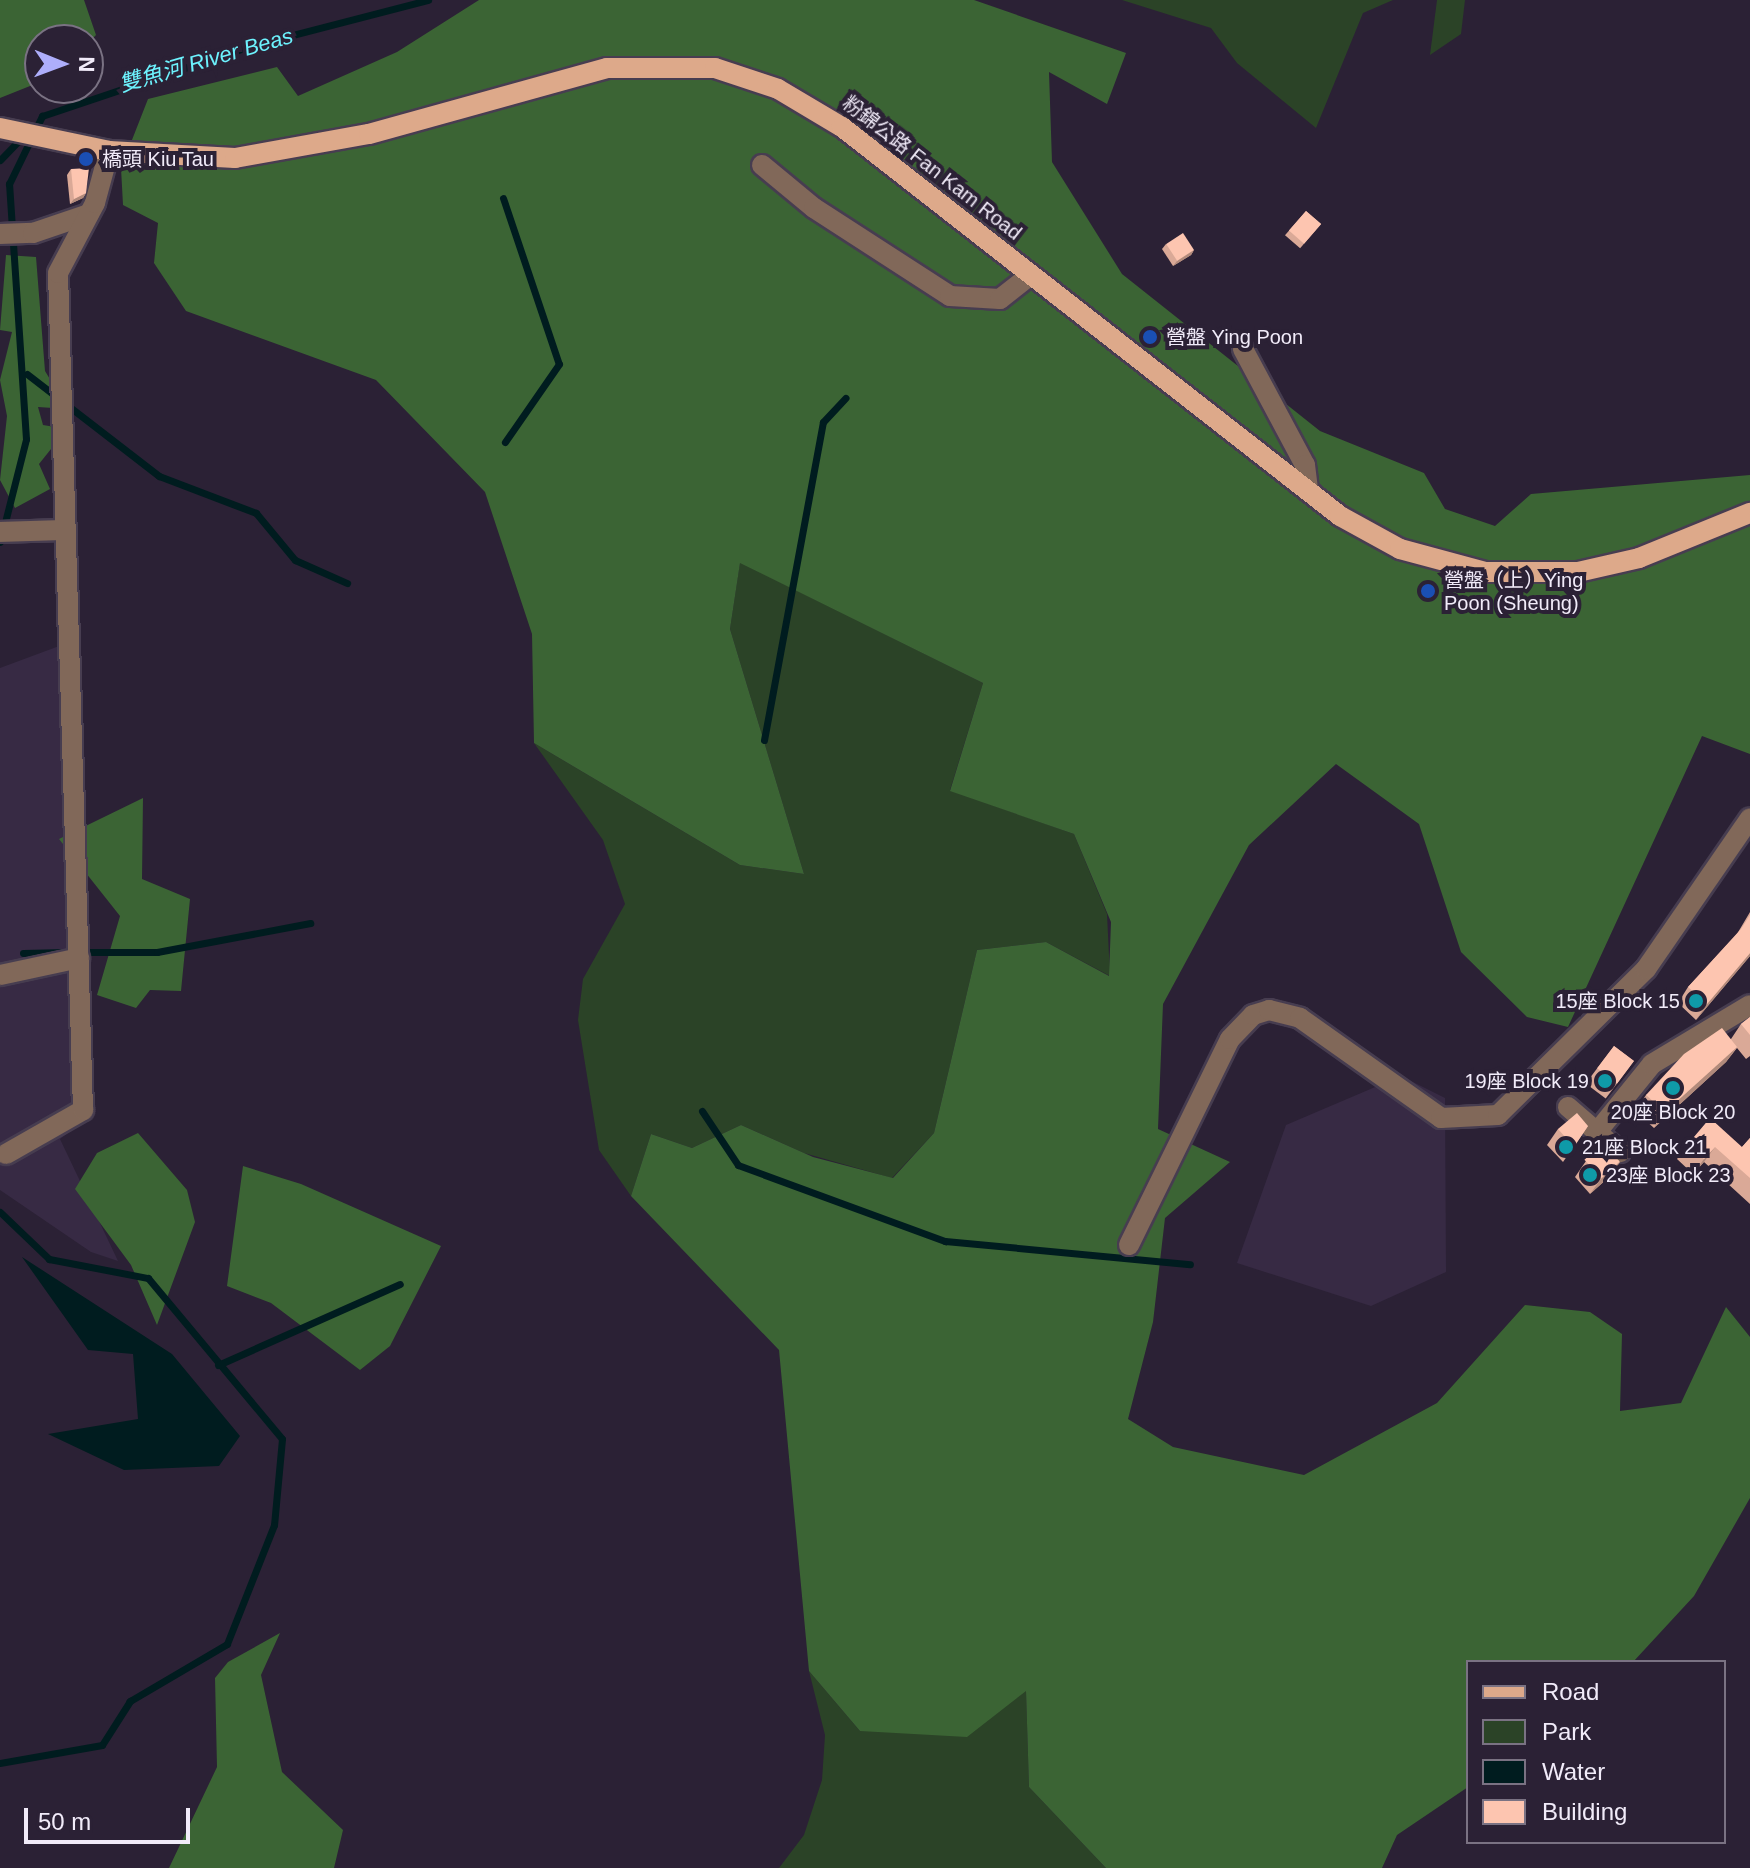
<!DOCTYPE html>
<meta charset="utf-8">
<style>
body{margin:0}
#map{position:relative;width:1750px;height:1868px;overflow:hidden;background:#2b2135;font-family:Helvetica,"Noto Sans TC",sans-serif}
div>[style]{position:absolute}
.built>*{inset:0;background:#372a44}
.green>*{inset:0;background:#2b4327}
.forest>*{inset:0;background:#3b6434}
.water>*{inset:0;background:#001c1f}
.stream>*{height:7px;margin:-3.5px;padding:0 3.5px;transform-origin:3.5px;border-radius:3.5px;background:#001c1f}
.roads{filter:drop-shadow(2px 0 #473d50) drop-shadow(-2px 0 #473d50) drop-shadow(0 2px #473d50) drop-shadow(0 -2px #473d50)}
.minor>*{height:20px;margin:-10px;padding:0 10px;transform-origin:10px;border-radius:10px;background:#816859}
.major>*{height:20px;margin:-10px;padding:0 10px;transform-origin:10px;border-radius:10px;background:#dda98a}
.wall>*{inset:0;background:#daa997;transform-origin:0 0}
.shaded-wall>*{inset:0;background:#b18a7b}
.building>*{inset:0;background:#fdc5b0;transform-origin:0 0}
.dots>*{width:22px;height:22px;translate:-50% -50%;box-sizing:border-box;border:4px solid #2b2135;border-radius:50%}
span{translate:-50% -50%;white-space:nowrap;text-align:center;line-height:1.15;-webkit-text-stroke:8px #2b2135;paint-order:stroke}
.poi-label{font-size:20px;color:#f1ebf9}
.left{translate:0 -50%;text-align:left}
.right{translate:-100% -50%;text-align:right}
.street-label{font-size:20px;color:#f1ebf9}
.water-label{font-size:22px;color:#6df3fe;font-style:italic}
.legend{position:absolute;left:1466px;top:1660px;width:260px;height:184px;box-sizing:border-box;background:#2b2135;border:2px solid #7a7283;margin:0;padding:10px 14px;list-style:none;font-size:24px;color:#f1ebf9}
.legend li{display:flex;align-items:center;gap:16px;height:40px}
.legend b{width:40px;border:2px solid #7a7283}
.north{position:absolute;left:24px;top:24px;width:80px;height:80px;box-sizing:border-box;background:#2b2135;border:2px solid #7a7283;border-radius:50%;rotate:91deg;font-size:22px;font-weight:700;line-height:32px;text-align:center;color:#f1ebf9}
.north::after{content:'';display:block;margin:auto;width:28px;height:36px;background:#aeaefb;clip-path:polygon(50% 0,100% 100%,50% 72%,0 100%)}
.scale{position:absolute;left:24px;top:1808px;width:166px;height:36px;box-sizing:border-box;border:4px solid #f1ebf9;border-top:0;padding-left:10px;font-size:24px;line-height:28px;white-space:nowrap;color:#f1ebf9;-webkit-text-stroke:6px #2b2135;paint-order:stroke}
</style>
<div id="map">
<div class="built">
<div style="clip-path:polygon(78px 639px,89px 1117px,60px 1139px,118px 1261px,91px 1252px,0 1190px,0 668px)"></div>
<div style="clip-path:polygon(1401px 1076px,1445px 1098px,1446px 1272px,1371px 1306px,1237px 1263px,1286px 1125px)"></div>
</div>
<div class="green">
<div style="clip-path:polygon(1122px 0,1393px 0,1363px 13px,1316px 128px,1237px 63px,1211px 28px)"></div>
<div style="clip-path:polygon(1437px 0,1465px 0,1461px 34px,1430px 55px)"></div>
<div style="clip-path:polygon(740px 562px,983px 683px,950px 790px,1074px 834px,1107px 914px,1110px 976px,1046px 942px,977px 950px,934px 1133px,892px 1178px,804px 1153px,741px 1125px,692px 1148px,651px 1134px,631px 1196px,599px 1150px,578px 1020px,583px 979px,625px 904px,603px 840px,534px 743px,740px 865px,804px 874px,730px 629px)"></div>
<div style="clip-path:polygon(809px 1671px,860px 1731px,1026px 1690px,1029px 1787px,1106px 1868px,779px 1868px,804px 1835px,822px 1780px,825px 1735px)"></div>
</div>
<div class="forest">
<div style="clip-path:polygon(0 0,84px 0,96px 35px,88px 43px,40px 40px,40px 82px,0 98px)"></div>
<div style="clip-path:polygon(479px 0,974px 0,1126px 53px,1107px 104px,1049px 72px,1052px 162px,1122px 274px,1320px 431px,1424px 473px,1445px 509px,1495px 526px,1531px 494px,1750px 475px,1750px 754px,1702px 736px,1568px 1027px,1527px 1017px,1461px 952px,1419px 824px,1336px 764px,1249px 845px,1163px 1004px,1158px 1129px,1230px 1162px,1165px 1218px,1153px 1322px,1128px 1419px,1173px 1447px,1304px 1475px,1437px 1403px,1525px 1305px,1590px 1312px,1622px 1334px,1620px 1411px,1681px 1403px,1726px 1307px,1750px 1337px,1750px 1498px,1694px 1596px,1633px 1662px,1468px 1662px,1468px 1787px,1397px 1835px,1382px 1868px,1106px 1868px,1029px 1787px,1026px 1691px,967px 1737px,860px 1731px,809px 1671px,779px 1350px,631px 1196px,651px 1134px,692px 1148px,741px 1125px,813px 1157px,893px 1178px,934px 1133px,977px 950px,1046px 942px,1109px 976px,1111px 922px,1074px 834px,950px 791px,983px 683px,740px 563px,730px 629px,804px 874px,740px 865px,534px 743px,532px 634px,485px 492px,376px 380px,186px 311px,154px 263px,158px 223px,123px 205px,121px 168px,148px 99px,277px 67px,298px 96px,397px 52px)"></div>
<div style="clip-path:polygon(6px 255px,36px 257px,45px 371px,68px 409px,38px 407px,43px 425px,67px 429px,39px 464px,50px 489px,15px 508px,0 480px,7px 416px,0 380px,12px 332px,0 330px)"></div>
<div style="clip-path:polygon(143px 798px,142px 879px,190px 899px,181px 991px,150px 990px,136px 1008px,97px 995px,120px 916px,59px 839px)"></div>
<div style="clip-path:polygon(138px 1133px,187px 1190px,195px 1222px,157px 1325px,131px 1265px,75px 1189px,97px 1153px)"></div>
<div style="clip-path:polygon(243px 1166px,301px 1184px,441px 1246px,390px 1346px,360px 1370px,271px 1303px,227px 1286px)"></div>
<div style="clip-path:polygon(280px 1633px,261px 1675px,282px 1772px,343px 1830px,334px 1868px,169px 1868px,217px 1767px,215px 1678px,228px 1662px)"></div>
</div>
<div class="water">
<div style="clip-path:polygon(22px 1257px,172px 1354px,240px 1436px,219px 1466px,124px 1470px,48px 1434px,138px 1419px,133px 1354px,88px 1350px)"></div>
</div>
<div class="stream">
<div style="left:0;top:160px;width:35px;rotate:-46deg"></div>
<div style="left:503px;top:198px;width:175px;rotate:71.4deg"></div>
<div style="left:559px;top:364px;width:95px;rotate:124.7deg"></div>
<div style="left:27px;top:374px;width:167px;rotate:37.7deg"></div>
<div style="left:159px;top:476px;width:104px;rotate:20.9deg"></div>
<div style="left:256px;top:513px;width:61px;rotate:50.3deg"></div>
<div style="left:295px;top:560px;width:57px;rotate:23.9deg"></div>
<div style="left:0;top:542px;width:106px;rotate:-75.8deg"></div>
<div style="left:26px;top:439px;width:256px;rotate:-93.8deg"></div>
<div style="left:9px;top:184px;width:76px;rotate:-64.1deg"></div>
<div style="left:42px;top:116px;width:219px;rotate:-18.6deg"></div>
<div style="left:250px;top:46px;width:184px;rotate:-14.5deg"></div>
<div style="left:764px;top:740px;width:323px;rotate:-79.5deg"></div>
<div style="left:823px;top:422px;width:33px;rotate:-47deg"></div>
<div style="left:79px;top:952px;width:78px"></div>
<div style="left:157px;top:952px;width:156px;rotate:-10.7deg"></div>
<div style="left:23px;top:953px;width:43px;rotate:-1.3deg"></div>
<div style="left:702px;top:1111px;width:65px;rotate:56.3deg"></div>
<div style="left:738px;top:1165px;width:221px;rotate:20.2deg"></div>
<div style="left:945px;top:1241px;width:246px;rotate:5.4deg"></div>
<div style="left:0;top:1212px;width:68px;rotate:43.8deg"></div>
<div style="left:49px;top:1259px;width:101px;rotate:10.9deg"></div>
<div style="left:148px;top:1278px;width:209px;rotate:50.2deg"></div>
<div style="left:282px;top:1439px;width:86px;rotate:95.3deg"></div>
<div style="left:274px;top:1525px;width:128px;rotate:111.6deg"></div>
<div style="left:227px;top:1644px;width:113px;rotate:149.6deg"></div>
<div style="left:130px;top:1701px;width:52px;rotate:122.5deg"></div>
<div style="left:102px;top:1745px;width:104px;rotate:170deg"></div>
<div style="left:218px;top:1365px;width:199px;rotate:-24deg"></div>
</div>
<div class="roads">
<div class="minor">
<div style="left:762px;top:165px;width:67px;rotate:39.6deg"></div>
<div style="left:814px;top:208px;width:162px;rotate:32.9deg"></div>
<div style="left:950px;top:296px;width:50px;rotate:3.4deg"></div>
<div style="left:1000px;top:299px;width:39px;rotate:-38deg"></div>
<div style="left:0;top:234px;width:33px;rotate:-2deg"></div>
<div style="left:33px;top:233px;width:59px;rotate:-18.7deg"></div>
<div style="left:1243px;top:349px;width:132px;rotate:61.9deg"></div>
<div style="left:1305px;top:465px;width:26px;rotate:83deg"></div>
<div style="left:0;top:532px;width:61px;rotate:-1.9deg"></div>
<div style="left:0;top:975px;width:81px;rotate:-12.1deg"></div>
<div style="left:1568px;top:1107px;width:69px;rotate:40.9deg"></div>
<div style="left:1597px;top:1132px;width:87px;rotate:-51deg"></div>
<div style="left:1652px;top:1064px;width:114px;rotate:-31deg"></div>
<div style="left:6px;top:1154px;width:89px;rotate:-29.7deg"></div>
<div style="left:83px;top:1110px;width:837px;rotate:-91.71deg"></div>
<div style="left:58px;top:273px;width:79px;rotate:-62.1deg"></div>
<div style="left:95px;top:203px;width:54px;rotate:-74.9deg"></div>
<div style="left:1129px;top:1245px;width:229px;rotate:-63.9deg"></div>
<div style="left:1230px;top:1039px;width:33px;rotate:-46deg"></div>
<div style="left:1253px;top:1015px;width:17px;rotate:-17deg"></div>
<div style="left:1269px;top:1010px;width:32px;rotate:14deg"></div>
<div style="left:1300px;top:1018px;width:173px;rotate:35.3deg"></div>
<div style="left:1441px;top:1118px;width:57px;rotate:-3deg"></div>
<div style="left:1498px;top:1115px;width:208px;rotate:-44.6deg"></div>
<div style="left:1646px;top:969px;width:183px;rotate:-55.4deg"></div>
</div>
<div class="major">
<div style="left:0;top:128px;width:111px;rotate:11.9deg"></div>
<div style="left:109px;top:151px;width:126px;rotate:3.2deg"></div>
<div style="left:235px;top:158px;width:136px;rotate:-10.2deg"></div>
<div style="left:369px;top:134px;width:247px;rotate:-15.5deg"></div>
<div style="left:607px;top:68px;width:108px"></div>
<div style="left:715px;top:68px;width:66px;rotate:18.4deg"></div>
<div style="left:778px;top:89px;width:74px;rotate:30.7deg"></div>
<div style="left:842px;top:127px;width:632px;rotate:37.99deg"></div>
<div style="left:1340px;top:516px;width:68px;rotate:28.8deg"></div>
<div style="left:1400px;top:549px;width:89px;rotate:15deg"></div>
<div style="left:1486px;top:572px;width:92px"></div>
<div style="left:1578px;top:572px;width:63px;rotate:-12.9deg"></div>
<div style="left:1639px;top:558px;width:120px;rotate:-22.1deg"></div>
</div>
</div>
<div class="wall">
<div style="clip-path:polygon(71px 169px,86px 193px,83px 198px,70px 204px,67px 175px)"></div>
<div style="left:1306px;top:211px;width:20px;height:32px;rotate:41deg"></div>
<div style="clip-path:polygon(1166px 244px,1194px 250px,1191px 255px,1173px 266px,1162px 249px)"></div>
<div style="clip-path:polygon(1750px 912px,1750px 956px,1696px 1020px,1678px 1003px,1688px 987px,1737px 934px)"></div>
<div style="clip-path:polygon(1750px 1017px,1750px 1056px,1746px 1059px,1737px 1048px,1726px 1062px,1654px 1128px,1635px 1111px,1646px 1095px,1731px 1039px,1741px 1024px)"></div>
<div style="left:1614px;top:1046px;width:25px;height:47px;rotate:37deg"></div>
<div style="clip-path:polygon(1588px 1126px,1563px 1162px,1547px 1145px,1558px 1129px)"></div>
<div style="clip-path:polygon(1750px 1138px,1750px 1204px,1704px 1162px,1693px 1174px,1677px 1159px,1688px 1144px,1742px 1147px)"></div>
<div style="clip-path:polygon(1586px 1161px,1620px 1162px,1609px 1177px,1590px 1194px,1575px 1177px)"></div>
</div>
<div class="shaded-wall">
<div style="clip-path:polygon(86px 193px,83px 198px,70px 204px,74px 199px)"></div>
<div style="clip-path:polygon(1194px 250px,1191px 255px,1173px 266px,1177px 261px)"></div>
<div style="clip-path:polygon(1750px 953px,1750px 956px,1696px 1020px,1707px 1004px)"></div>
<div style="clip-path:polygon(1737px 1047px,1726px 1062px,1654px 1128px,1665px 1112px)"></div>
<div style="clip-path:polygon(1715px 1147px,1704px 1162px,1693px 1174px,1704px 1159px)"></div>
<div style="clip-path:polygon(1620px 1162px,1609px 1177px,1590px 1194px,1601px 1179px)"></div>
</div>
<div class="building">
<div style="clip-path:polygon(89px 168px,86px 193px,74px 199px,71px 169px)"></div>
<div style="left:1306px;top:211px;width:20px;height:26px;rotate:41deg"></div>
<div style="left:1183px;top:233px;width:20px;height:20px;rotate:57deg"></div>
<div style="clip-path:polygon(1750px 915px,1750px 953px,1707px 1004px,1688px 987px,1741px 929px)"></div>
<div style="clip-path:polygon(1750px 1017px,1750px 1035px,1741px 1024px)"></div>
<div style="clip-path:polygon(1722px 1028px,1737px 1047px,1665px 1112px,1646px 1095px,1684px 1054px)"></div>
<div style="left:1614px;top:1046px;width:25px;height:28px;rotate:37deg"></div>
<div style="clip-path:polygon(1577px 1113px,1588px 1126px,1574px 1147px,1558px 1129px)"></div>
<div style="clip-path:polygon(1710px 1118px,1742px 1147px,1750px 1138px,1750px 1178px,1715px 1147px,1704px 1159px,1688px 1144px)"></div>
<div style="left:1603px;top:1143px;width:25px;height:25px;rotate:48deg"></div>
</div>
<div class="dots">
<div style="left:86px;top:159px;background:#1a4fb4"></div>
<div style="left:1150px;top:337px;background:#1a4fb4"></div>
<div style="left:1428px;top:591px;background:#1a4fb4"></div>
<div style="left:1696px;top:1001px;background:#0f9aa8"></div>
<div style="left:1605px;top:1081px;background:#0f9aa8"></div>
<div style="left:1673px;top:1088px;background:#0f9aa8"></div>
<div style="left:1566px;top:1147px;background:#0f9aa8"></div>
<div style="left:1590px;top:1175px;background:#0f9aa8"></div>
</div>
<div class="poi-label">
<span class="left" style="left:102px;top:159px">橋頭 Kiu Tau</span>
<span class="left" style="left:1166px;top:337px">營盤 Ying Poon</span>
<span class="left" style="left:1444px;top:592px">營盤（上）Ying<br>Poon (Sheung)</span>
<span class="right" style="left:1680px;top:1001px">15座 Block 15</span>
<span class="right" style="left:1589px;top:1081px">19座 Block 19</span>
<span style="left:1673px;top:1112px">20座 Block 20</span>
<span class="left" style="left:1582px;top:1147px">21座 Block 21</span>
<span class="left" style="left:1606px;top:1175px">23座 Block 23</span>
</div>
<div class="street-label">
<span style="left:932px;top:168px;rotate:38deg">粉錦公路 Fan Kam Road</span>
</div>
<div class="water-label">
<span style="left:206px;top:60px;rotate:-16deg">雙魚河 River Beas</span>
</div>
<ul class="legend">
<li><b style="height:10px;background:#dda98a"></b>Road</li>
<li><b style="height:22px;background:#2b4327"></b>Park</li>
<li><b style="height:22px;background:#001c1f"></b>Water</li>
<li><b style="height:22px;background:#fdc5b0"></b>Building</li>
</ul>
<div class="north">N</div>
<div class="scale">50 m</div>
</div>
